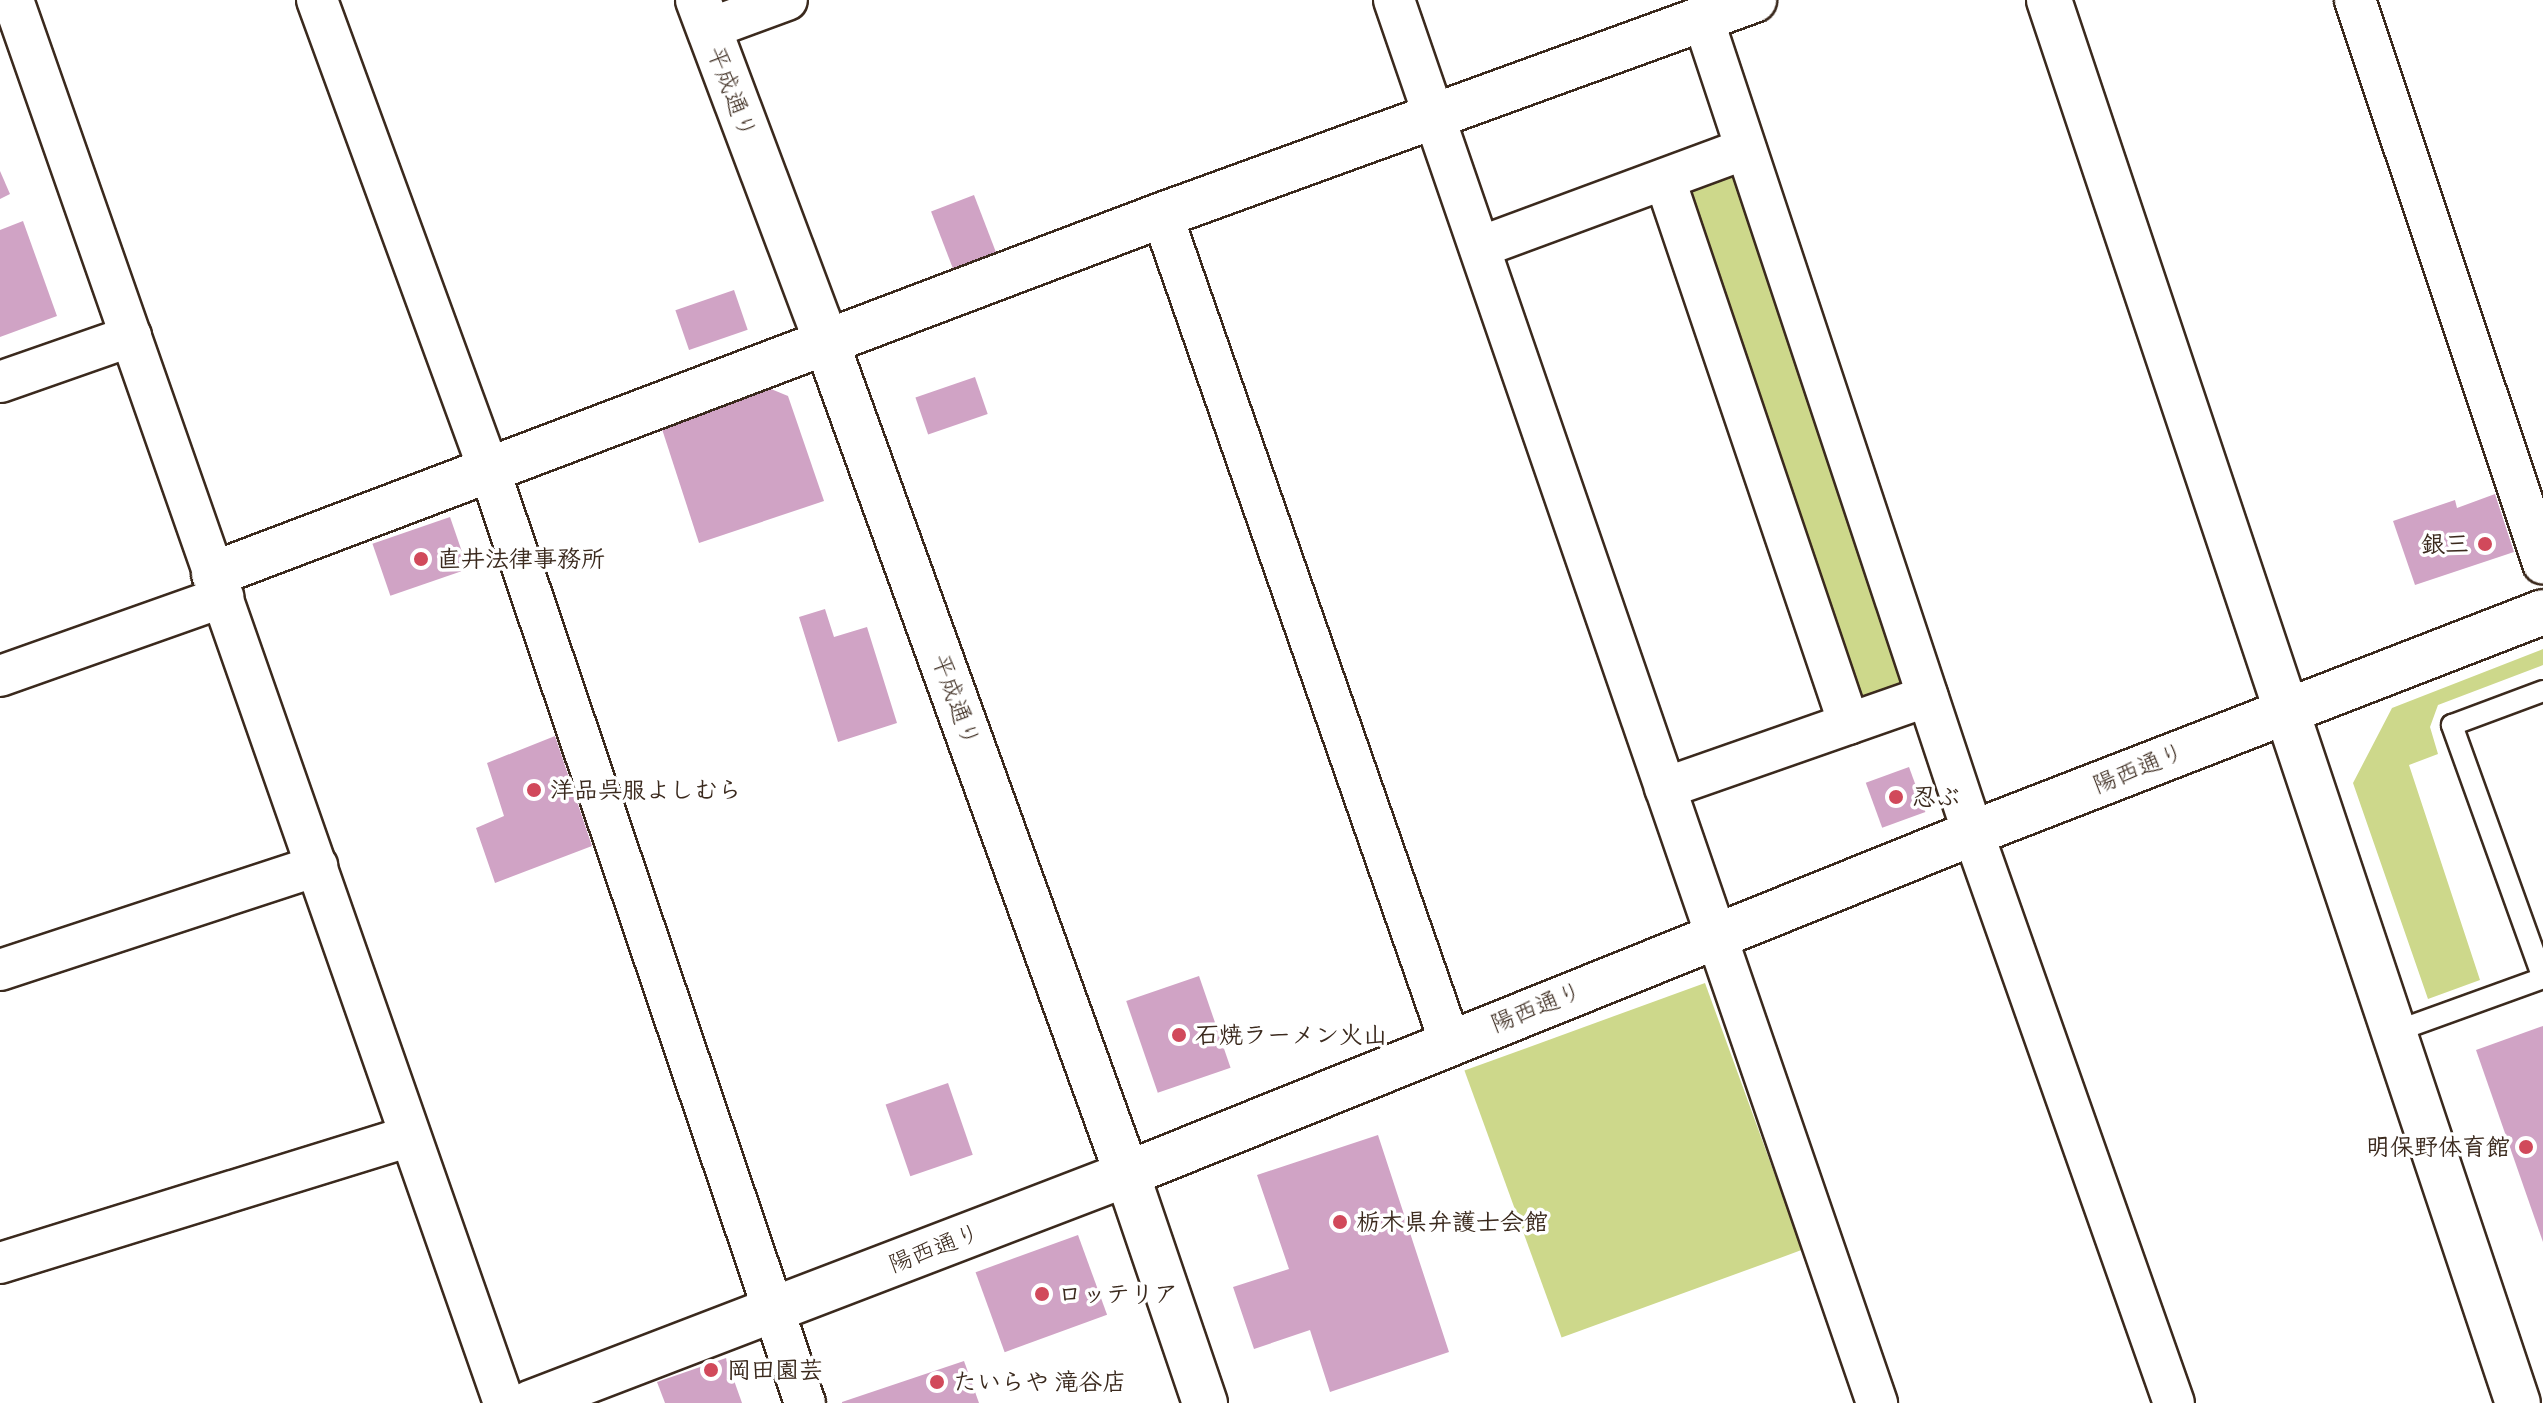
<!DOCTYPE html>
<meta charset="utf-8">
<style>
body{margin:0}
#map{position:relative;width:2543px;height:1403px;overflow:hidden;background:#fff;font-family:Itim,"Klee One",sans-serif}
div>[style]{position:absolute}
.green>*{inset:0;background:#cdd88b;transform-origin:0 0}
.building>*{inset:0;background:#d0a3c5;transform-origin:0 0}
.roads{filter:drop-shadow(2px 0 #3b2a1e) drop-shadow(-2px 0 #3b2a1e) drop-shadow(0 2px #3b2a1e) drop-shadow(0 -2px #3b2a1e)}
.lane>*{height:20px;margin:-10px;padding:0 10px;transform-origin:10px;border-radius:10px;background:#fff}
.street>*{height:40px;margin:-20px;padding:0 20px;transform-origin:20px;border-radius:20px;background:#fff}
.secondary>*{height:44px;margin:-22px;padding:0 22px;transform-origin:22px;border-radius:22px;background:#fff}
.dots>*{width:22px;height:22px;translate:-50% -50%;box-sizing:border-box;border:4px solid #fff;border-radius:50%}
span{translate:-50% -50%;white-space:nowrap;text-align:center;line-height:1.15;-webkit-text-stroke:7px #fff;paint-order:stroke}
.street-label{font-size:24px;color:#3b2a1e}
.poi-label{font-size:24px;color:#3b2a1e;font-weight:700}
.right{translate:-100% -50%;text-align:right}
.left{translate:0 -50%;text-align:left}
</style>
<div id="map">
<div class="green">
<div style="left:1734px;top:166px;width:552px;height:58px;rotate:71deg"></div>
<div style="clip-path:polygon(2543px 649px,2543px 665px,2438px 705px,2430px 727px,2438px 754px,2409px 765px,2480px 980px,2428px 999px,2353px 783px,2392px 708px)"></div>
<div style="left:1705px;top:983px;width:284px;height:256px;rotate:70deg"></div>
</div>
<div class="building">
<div style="clip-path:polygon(0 171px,10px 194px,0 199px)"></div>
<div style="left:974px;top:195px;width:64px;height:46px;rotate:69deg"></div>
<div style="clip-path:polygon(23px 221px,57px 316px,0 337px,0 230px)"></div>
<div style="left:734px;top:290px;width:42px;height:62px;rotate:71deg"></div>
<div style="left:975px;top:377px;width:39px;height:63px;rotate:71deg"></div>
<div style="clip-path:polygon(771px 389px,788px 396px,824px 501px,699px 543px,661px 426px)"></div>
<div style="clip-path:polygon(2495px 494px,2514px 552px,2415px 585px,2393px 521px,2455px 500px,2457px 508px)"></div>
<div style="left:450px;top:517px;width:55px;height:82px;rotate:71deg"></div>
<div style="clip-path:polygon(825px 609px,834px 637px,867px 627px,897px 723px,838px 742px,799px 617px)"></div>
<div style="clip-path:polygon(555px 736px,592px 846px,495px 883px,476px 828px,504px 816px,487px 763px)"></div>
<div style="left:1909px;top:767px;width:48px;height:46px;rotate:70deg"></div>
<div style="left:1199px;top:976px;width:97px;height:77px;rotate:71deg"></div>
<div style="clip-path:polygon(2543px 1026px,2543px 1242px,2476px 1050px)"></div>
<div style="left:948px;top:1083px;width:76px;height:66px;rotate:71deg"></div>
<div style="clip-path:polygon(1378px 1135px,1449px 1352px,1330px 1392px,1310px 1330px,1254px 1349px,1233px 1287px,1289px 1269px,1257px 1175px)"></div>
<div style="left:1078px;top:1235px;width:85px;height:109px;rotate:70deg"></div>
<div style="clip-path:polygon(726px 1358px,742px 1403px,665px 1403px,657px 1382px)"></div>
<div style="clip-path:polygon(964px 1361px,979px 1403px,842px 1403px,842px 1402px)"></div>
</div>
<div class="roads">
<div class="lane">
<div style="left:2543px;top:978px;width:269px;rotate:-109.8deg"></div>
<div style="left:2452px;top:725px;width:97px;rotate:-20.5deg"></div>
<div style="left:2394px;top:1032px;width:158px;rotate:-19.9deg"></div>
</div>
<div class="street">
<div style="left:13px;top:0;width:1486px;rotate:70.71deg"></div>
<div style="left:317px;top:0;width:500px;rotate:69.9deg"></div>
<div style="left:489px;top:469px;width:986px;rotate:71.31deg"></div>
<div style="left:1394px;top:0;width:1484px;rotate:71deg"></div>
<div style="left:2355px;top:0;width:594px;rotate:71.53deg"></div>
<div style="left:1703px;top:19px;width:858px;rotate:71.65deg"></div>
<div style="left:1973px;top:833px;width:604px;rotate:70.58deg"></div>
<div style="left:708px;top:29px;width:84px;rotate:-20.2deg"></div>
<div style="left:1665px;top:180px;width:574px;rotate:71.31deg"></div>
<div style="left:1162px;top:215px;width:876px;rotate:70.8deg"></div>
<div style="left:1480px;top:247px;width:283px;rotate:-20.3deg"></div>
<div style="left:0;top:382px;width:139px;rotate:-19.3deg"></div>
<div style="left:0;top:676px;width:237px;rotate:-19.5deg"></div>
<div style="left:1665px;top:788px;width:278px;rotate:-19.3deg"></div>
<div style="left:0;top:970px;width:334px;rotate:-18.2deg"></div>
<div style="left:0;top:1263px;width:429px;rotate:-17.2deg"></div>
</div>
<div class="secondary">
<div style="left:698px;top:0;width:367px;rotate:69.4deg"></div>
<div style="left:827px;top:344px;width:883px;rotate:70.13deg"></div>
<div style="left:1127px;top:1174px;width:242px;rotate:71.2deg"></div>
<div style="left:2049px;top:0;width:1479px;rotate:71.52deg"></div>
<div style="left:214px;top:574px;width:1014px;rotate:-20.74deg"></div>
<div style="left:1162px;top:215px;width:630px;rotate:-19.96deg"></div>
<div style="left:530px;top:1403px;width:639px;rotate:-20.99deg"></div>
<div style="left:1127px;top:1174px;width:912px;rotate:-21.95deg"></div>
<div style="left:1973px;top:833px;width:611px;rotate:-21.19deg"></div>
</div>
</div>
<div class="dots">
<div style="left:2485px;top:544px;background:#d1495b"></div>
<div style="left:421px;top:559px;background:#d1495b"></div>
<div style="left:534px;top:790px;background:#d1495b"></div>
<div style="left:1896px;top:797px;background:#d1495b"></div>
<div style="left:1179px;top:1035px;background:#d1495b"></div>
<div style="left:2526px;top:1147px;background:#d1495b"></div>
<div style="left:1340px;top:1222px;background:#d1495b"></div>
<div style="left:1042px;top:1294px;background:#d1495b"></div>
<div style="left:711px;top:1370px;background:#d1495b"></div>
<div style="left:937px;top:1382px;background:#d1495b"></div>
</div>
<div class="street-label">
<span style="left:732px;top:92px;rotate:69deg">平成通り</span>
<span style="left:956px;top:700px;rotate:70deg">平成通り</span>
<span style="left:2138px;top:768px;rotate:-22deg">陽西通り</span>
<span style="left:1536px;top:1007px;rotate:-22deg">陽西通り</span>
<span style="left:934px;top:1248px;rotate:-21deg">陽西通り</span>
</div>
<div class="poi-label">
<span class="right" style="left:2469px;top:544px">銀三</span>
<span class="left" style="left:437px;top:559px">直井法律事務所</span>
<span class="left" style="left:550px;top:790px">洋品呉服よしむら</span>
<span class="left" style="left:1912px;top:797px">忍ぶ</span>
<span class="left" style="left:1195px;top:1035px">石焼ラーメン火山</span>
<span class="right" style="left:2510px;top:1147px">明保野体育館</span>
<span class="left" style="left:1356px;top:1222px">栃木県弁護士会館</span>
<span class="left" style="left:1058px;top:1294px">ロッテリア</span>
<span class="left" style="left:727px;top:1370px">岡田園芸</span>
<span class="left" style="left:953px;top:1382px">たいらや 滝谷店</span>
</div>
</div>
